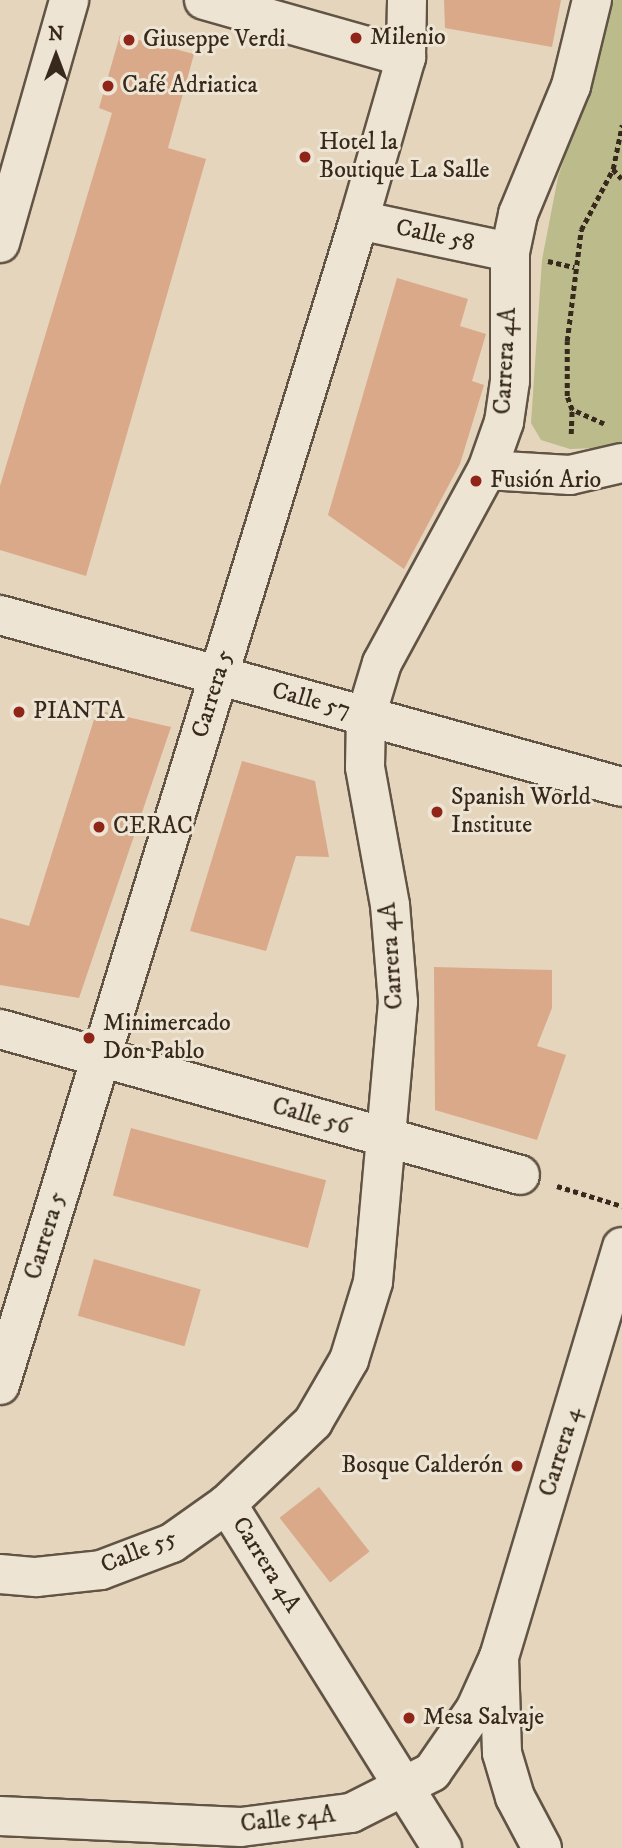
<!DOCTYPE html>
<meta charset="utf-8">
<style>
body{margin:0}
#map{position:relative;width:622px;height:1848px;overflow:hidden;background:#e4d5bc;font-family:"IM FELL DW Pica",serif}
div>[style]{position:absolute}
.green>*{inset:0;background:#bbbb8c}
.building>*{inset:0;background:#daa98a;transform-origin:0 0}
.path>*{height:4.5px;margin-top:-2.25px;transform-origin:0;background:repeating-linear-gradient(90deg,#37291c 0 5px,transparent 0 8.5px)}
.roads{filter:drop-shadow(2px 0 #625444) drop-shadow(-2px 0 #625444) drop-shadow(0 2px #625444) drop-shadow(0 -2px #625444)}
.minor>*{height:38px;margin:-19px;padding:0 19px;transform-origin:19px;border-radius:19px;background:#ede4d3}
.tertiary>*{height:38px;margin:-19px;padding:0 19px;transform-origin:19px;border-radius:19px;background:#ede4d3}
.dots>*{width:19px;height:19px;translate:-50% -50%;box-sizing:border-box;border:4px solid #ede4d3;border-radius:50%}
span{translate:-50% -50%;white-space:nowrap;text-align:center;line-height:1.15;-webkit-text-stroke:6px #ede4d3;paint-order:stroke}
.poi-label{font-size:24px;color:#37291c}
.left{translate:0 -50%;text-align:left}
.right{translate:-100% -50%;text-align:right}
.street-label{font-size:24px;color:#37291c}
.north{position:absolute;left:21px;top:21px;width:70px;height:70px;-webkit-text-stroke:5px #ede4d3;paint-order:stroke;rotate:0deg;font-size:19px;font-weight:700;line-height:28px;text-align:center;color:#37291c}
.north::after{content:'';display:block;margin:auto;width:24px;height:32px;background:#37291c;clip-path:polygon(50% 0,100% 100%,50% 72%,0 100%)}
</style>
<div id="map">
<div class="green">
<div style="clip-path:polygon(611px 0,622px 0,622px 447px,570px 449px,541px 440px,531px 423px,542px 260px,558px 177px,599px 57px)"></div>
</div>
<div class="building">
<div style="clip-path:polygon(444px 0,561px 0,552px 47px,445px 28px)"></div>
<div style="clip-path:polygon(120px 35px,194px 54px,168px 148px,206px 159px,86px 576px,0 550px,0 486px,112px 113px,99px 108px)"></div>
<div style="clip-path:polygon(397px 278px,468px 299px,460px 326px,486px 334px,472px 381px,484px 385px,460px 464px,404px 569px,328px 515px)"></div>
<div style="clip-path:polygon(97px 710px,171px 727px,79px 998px,0 985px,0 918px,29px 926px)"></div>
<div style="clip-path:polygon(242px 761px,315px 781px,329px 857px,296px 856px,266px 951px,190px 931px)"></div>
<div style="clip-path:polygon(434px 967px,552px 970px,552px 1008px,537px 1046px,566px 1055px,537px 1140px,435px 1110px)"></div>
<div style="left:131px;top:1128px;width:202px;height:70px;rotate:15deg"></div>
<div style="left:94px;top:1259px;width:111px;height:59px;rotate:16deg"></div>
<div style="left:319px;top:1487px;width:82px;height:50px;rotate:52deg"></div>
</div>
<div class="path">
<div style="left:613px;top:169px;width:13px;rotate:48deg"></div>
<div style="left:548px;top:261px;width:27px;rotate:13deg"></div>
<div style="left:604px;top:424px;width:35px;rotate:-156deg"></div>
<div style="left:572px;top:410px;width:15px;rotate:-110deg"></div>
<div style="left:567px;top:396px;width:55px;rotate:-90deg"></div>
<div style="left:567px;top:341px;width:112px;rotate:-82.8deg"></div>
<div style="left:581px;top:230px;width:69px;rotate:-62.3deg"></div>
<div style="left:613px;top:169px;width:45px;rotate:-78.4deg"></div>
<div style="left:571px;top:434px;width:23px;rotate:-88deg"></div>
<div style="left:557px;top:1186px;width:68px;rotate:17.1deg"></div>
</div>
<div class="roads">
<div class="minor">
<div style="left:204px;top:0;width:210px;rotate:15.8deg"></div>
<div style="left:359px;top:220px;width:154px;rotate:12deg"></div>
<div style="left:0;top:243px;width:253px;rotate:-74.1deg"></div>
<div style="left:487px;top:470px;width:83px;rotate:3.4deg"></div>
<div style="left:570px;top:475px;width:53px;rotate:-13deg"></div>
<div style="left:0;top:615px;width:645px;rotate:15.46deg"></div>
<div style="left:0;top:1029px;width:540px;rotate:15.68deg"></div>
<div style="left:0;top:1385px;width:1219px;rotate:-72.87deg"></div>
<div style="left:359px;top:220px;width:170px;rotate:-73.9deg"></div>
<div style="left:406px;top:57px;width:57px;rotate:-89deg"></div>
<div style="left:227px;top:1504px;width:406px;rotate:58deg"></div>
<div style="left:0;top:1574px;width:36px;rotate:5deg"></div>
<div style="left:36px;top:1577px;width:65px;rotate:-6.1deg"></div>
<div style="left:101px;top:1570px;width:76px;rotate:-20.8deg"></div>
<div style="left:172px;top:1543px;width:67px;rotate:-35.3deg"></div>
<div style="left:227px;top:1504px;width:119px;rotate:-43.6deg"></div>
<div style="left:313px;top:1422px;width:72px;rotate:-59.9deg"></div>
<div style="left:349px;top:1360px;width:82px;rotate:-72.9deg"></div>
<div style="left:373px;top:1282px;width:281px;rotate:-84.9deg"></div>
<div style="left:398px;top:1002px;width:97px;rotate:-94.7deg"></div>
<div style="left:390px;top:905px;width:140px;rotate:-100.3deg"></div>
<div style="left:365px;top:767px;width:51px;rotate:-88.9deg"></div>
<div style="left:366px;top:716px;width:55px;rotate:-73.2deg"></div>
<div style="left:382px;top:663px;width:220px;rotate:-61.5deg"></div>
<div style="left:487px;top:470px;width:51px;rotate:-70.5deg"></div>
<div style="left:504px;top:422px;width:41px;rotate:-81.7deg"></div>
<div style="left:510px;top:381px;width:129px;rotate:-90deg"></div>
<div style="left:510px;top:252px;width:39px;rotate:-78deg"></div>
<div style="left:518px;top:214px;width:139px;rotate:-67.5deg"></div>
<div style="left:571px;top:86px;width:89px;rotate:-76.3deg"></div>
<div style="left:0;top:1816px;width:241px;rotate:2.6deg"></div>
<div style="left:241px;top:1827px;width:111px;rotate:-7.3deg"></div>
<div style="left:351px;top:1813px;width:91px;rotate:-26.8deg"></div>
<div style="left:432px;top:1772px;width:75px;rotate:-55.3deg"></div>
<div style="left:475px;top:1710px;width:58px;rotate:-65.6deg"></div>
</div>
<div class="tertiary">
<div style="left:542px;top:1848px;width:58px;rotate:-117.9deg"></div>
<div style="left:515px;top:1797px;width:46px;rotate:-106.5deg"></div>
<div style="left:502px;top:1753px;width:96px;rotate:-91.8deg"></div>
<div style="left:499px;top:1657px;width:428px;rotate:-73.3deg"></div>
</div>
</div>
<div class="dots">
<div style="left:356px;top:38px;background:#8f2418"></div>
<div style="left:129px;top:40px;background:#8f2418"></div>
<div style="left:108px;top:86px;background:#8f2418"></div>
<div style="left:305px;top:157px;background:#8f2418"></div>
<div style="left:476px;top:481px;background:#8f2418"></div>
<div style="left:19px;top:712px;background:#8f2418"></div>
<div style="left:437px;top:812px;background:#8f2418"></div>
<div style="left:99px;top:827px;background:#8f2418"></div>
<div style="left:89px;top:1038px;background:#8f2418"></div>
<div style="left:517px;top:1466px;background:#8f2418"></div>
<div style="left:409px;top:1718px;background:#8f2418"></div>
</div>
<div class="poi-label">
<span class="left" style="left:370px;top:38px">Milenio</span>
<span class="left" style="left:143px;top:40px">Giuseppe Verdi</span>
<span class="left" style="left:122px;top:86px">Café Adriatica</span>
<span class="left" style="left:319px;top:157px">Hotel la<br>Boutique La Salle</span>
<span class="left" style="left:490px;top:481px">Fusión Ario</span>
<span class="left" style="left:33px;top:712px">PIANTA</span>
<span class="left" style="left:451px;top:812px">Spanish World<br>Institute</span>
<span class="left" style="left:113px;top:827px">CERAC</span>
<span class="left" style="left:103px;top:1038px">Minimercado<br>Don Pablo</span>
<span class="right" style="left:503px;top:1466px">Bosque Calderón</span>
<span class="left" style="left:423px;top:1718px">Mesa Salvaje</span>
</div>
<div class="street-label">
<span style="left:435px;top:236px;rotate:12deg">Calle 58</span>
<span style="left:506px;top:361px;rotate:-87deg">Carrera 4A</span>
<span style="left:213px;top:694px;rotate:-73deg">Carrera 5</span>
<span style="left:311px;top:701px;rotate:15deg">Calle 57</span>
<span style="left:392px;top:956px;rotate:-94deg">Carrera 4A</span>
<span style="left:311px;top:1117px;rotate:16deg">Calle 56</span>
<span style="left:46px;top:1236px;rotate:-73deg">Carrera 5</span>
<span style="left:561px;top:1452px;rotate:-73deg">Carrera 4</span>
<span style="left:139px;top:1552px;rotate:-22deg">Calle 55</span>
<span style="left:266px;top:1565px;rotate:58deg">Carrera 4A</span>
<span style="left:288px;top:1820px;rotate:-6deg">Calle 54A</span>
</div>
<div class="north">N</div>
</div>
